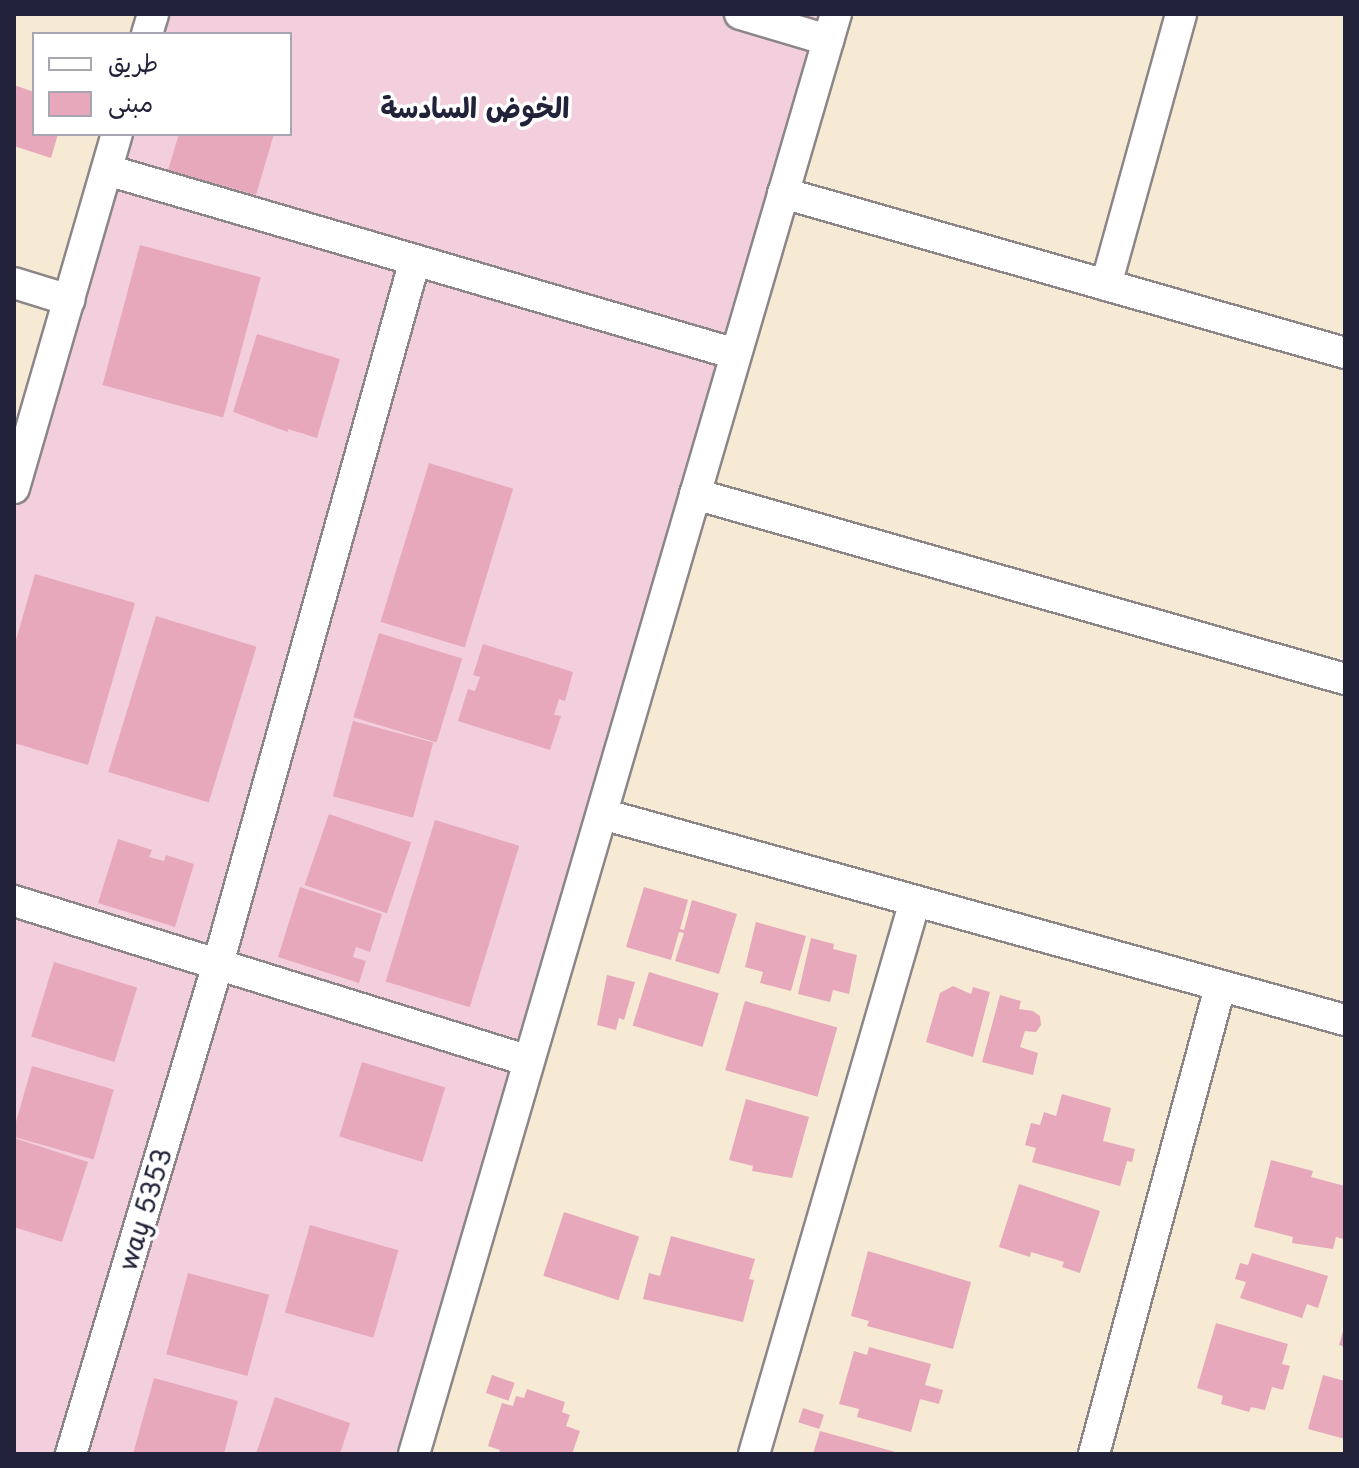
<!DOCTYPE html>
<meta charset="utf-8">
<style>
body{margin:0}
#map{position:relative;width:1359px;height:1468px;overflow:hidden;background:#f6ead5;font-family:"Playpen Sans","Playpen Sans Arabic",sans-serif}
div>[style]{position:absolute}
.built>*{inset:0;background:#f3cfde}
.building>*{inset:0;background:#e7a8bc;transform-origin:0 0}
.roads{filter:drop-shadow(2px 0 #8c8688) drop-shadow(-2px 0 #8c8688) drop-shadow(0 2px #8c8688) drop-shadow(0 -2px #8c8688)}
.minor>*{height:30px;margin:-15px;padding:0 15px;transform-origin:15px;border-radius:15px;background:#fff}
span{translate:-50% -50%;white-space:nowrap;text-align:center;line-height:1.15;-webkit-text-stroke:7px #fff;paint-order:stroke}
.street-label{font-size:26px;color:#22223b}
.neighbourhood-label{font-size:28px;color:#22223b;font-weight:700}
.frame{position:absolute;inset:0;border:16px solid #22223b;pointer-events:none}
.legend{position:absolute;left:32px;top:32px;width:260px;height:104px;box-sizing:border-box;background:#fff;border:2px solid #a7a7b1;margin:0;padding:10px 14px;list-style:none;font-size:24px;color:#22223b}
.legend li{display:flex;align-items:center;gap:16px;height:40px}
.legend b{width:40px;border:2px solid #a7a7b1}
</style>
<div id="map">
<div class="built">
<div style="clip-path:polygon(153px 14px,836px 14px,414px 1454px,14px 1454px,14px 488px,118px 134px,290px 134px,290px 34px,148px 34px)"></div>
</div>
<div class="building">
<div style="clip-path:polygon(14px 85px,34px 92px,34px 134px,58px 134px,51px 158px,14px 146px)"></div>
<div style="clip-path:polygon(179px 134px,274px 134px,256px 195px,168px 170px)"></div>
<div style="left:140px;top:245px;width:125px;height:145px;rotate:15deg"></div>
<div style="clip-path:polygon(257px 334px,340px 359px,317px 438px,288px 429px,288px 432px,233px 412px)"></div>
<div style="left:429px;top:463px;width:88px;height:166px;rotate:17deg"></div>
<div style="clip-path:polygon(35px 574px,135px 603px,88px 765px,14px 743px,14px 647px)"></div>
<div style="left:156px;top:616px;width:105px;height:163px;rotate:17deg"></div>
<div style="left:379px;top:633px;width:87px;height:88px;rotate:17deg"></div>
<div style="clip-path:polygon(483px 644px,573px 672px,565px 701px,559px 699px,554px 715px,561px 716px,550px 750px,458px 721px,468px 689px,475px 691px,480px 677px,473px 675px)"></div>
<div style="left:353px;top:721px;width:83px;height:78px;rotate:15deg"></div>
<div style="left:329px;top:814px;width:87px;height:75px;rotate:19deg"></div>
<div style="left:435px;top:820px;width:88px;height:169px;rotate:17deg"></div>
<div style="clip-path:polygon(118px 839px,152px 850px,149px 857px,164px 861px,166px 855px,194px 864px,175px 927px,98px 903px)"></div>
<div style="clip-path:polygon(300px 887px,382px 914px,370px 952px,356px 947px,353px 957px,366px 961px,359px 983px,278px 957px)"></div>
<div style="clip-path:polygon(644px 887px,688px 900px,680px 929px,684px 930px,692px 900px,737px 914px,719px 974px,675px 961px,684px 933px,679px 932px,671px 960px,626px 947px)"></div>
<div style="clip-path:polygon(756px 922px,806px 936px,791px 991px,760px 983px,763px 972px,745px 967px)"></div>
<div style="clip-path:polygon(811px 938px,834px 944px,833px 949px,857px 955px,849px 994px,833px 990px,830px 1002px,798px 994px)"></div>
<div style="left:54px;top:962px;width:87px;height:78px;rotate:17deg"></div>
<div style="left:649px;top:972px;width:73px;height:56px;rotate:17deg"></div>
<div style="clip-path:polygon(607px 975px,635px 982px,624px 1020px,619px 1018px,616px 1030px,597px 1025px)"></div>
<div style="clip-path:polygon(953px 986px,971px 994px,973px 987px,990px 992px,973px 1057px,926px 1042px,940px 993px)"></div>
<div style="clip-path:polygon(1000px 995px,1021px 1001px,1019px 1009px,1033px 1011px,1040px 1016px,1041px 1025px,1036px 1032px,1025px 1031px,1020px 1047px,1038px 1053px,1033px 1075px,982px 1062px)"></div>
<div style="left:745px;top:1001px;width:96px;height:72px;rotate:16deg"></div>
<div style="left:362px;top:1062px;width:87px;height:78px;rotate:17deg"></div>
<div style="left:32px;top:1066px;width:85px;height:73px;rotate:16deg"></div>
<div style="clip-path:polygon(1062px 1094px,1111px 1108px,1103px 1141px,1135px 1149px,1132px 1162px,1127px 1161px,1120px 1186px,1032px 1162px,1036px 1148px,1025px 1145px,1031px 1123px,1040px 1125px,1044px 1112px,1056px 1116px)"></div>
<div style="clip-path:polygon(746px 1099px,809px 1117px,792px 1178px,752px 1171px,753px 1166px,729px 1160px)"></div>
<div style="clip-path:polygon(14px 1138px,88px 1162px,62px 1242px,14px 1227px)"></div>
<div style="clip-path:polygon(1271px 1160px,1313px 1171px,1311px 1177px,1345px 1186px,1345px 1230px,1343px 1239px,1336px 1237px,1333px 1249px,1292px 1243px,1293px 1237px,1254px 1227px)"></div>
<div style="clip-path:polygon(1019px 1184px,1100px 1211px,1080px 1273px,1062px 1267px,1064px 1262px,1031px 1252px,1030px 1257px,999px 1247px)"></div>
<div style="left:564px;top:1212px;width:79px;height:67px;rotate:18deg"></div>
<div style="left:310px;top:1225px;width:92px;height:91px;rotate:16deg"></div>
<div style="clip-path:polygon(671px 1236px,755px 1259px,749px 1279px,754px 1280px,743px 1322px,643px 1299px,649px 1273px,660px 1276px)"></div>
<div style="clip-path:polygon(868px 1251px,971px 1282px,953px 1349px,867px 1326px,869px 1321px,851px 1316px)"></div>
<div style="clip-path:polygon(1252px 1253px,1328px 1276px,1318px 1308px,1307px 1304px,1302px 1318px,1240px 1298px,1246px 1282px,1235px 1279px,1240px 1263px,1248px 1265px)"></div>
<div style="left:188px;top:1273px;width:84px;height:84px;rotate:15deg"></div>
<div style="clip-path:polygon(1216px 1323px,1288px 1344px,1282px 1364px,1290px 1366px,1283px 1390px,1272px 1387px,1265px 1410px,1251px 1407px,1249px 1412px,1221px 1404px,1223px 1396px,1197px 1388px)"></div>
<div style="clip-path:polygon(1344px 1328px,1345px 1328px,1345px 1347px,1339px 1345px)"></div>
<div style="clip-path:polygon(869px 1347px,931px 1364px,925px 1385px,943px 1390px,939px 1404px,920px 1399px,911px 1432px,857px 1417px,859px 1409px,839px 1404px,854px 1351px,867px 1355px)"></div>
<div style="left:492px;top:1375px;width:24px;height:19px;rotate:19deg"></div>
<div style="clip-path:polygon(1323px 1375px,1345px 1381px,1345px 1439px,1308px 1429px)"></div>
<div style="clip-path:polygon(154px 1378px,238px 1401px,224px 1454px,133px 1454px)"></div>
<div style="clip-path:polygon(527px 1389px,565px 1402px,562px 1412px,570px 1415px,566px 1426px,580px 1431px,572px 1454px,498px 1454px,500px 1450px,488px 1446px,502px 1403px,513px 1406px,516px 1396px,524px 1398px)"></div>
<div style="clip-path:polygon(275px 1397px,350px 1423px,340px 1454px,256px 1454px)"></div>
<div style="left:803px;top:1408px;width:22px;height:15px;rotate:18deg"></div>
<div style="clip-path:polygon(820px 1431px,899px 1453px,898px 1454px,813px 1454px)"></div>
</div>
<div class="roads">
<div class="minor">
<div style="left:740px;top:14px;width:92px;rotate:16.5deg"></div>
<div style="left:147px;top:34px;width:21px;rotate:-73deg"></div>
<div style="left:107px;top:170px;width:655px;rotate:16.31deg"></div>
<div style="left:783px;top:193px;width:584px;rotate:15.89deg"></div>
<div style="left:14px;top:283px;width:58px;rotate:17.2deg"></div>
<div style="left:1106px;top:285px;width:281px;rotate:-74.5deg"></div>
<div style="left:14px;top:488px;width:369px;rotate:-73.8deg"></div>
<div style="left:695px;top:494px;width:676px;rotate:15.89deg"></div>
<div style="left:602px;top:814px;width:771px;rotate:15.5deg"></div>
<div style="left:14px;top:901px;width:539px;rotate:17.26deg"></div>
<div style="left:71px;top:1454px;width:512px;rotate:-73.3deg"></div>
<div style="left:218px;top:964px;width:731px;rotate:-74.37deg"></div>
<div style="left:414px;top:1454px;width:1501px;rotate:-73.67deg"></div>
<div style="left:754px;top:1454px;width:576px;rotate:-73.77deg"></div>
<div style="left:1094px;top:1454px;width:485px;rotate:-74.9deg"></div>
</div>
</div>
<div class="street-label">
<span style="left:144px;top:1209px;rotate:-73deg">way 5353</span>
</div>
<div class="neighbourhood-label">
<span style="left:475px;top:107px">الخوض السادسة</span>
</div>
<div class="frame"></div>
<ul class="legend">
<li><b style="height:10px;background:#fff"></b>طريق</li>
<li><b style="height:22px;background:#e7a8bc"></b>مبنى</li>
</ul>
</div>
